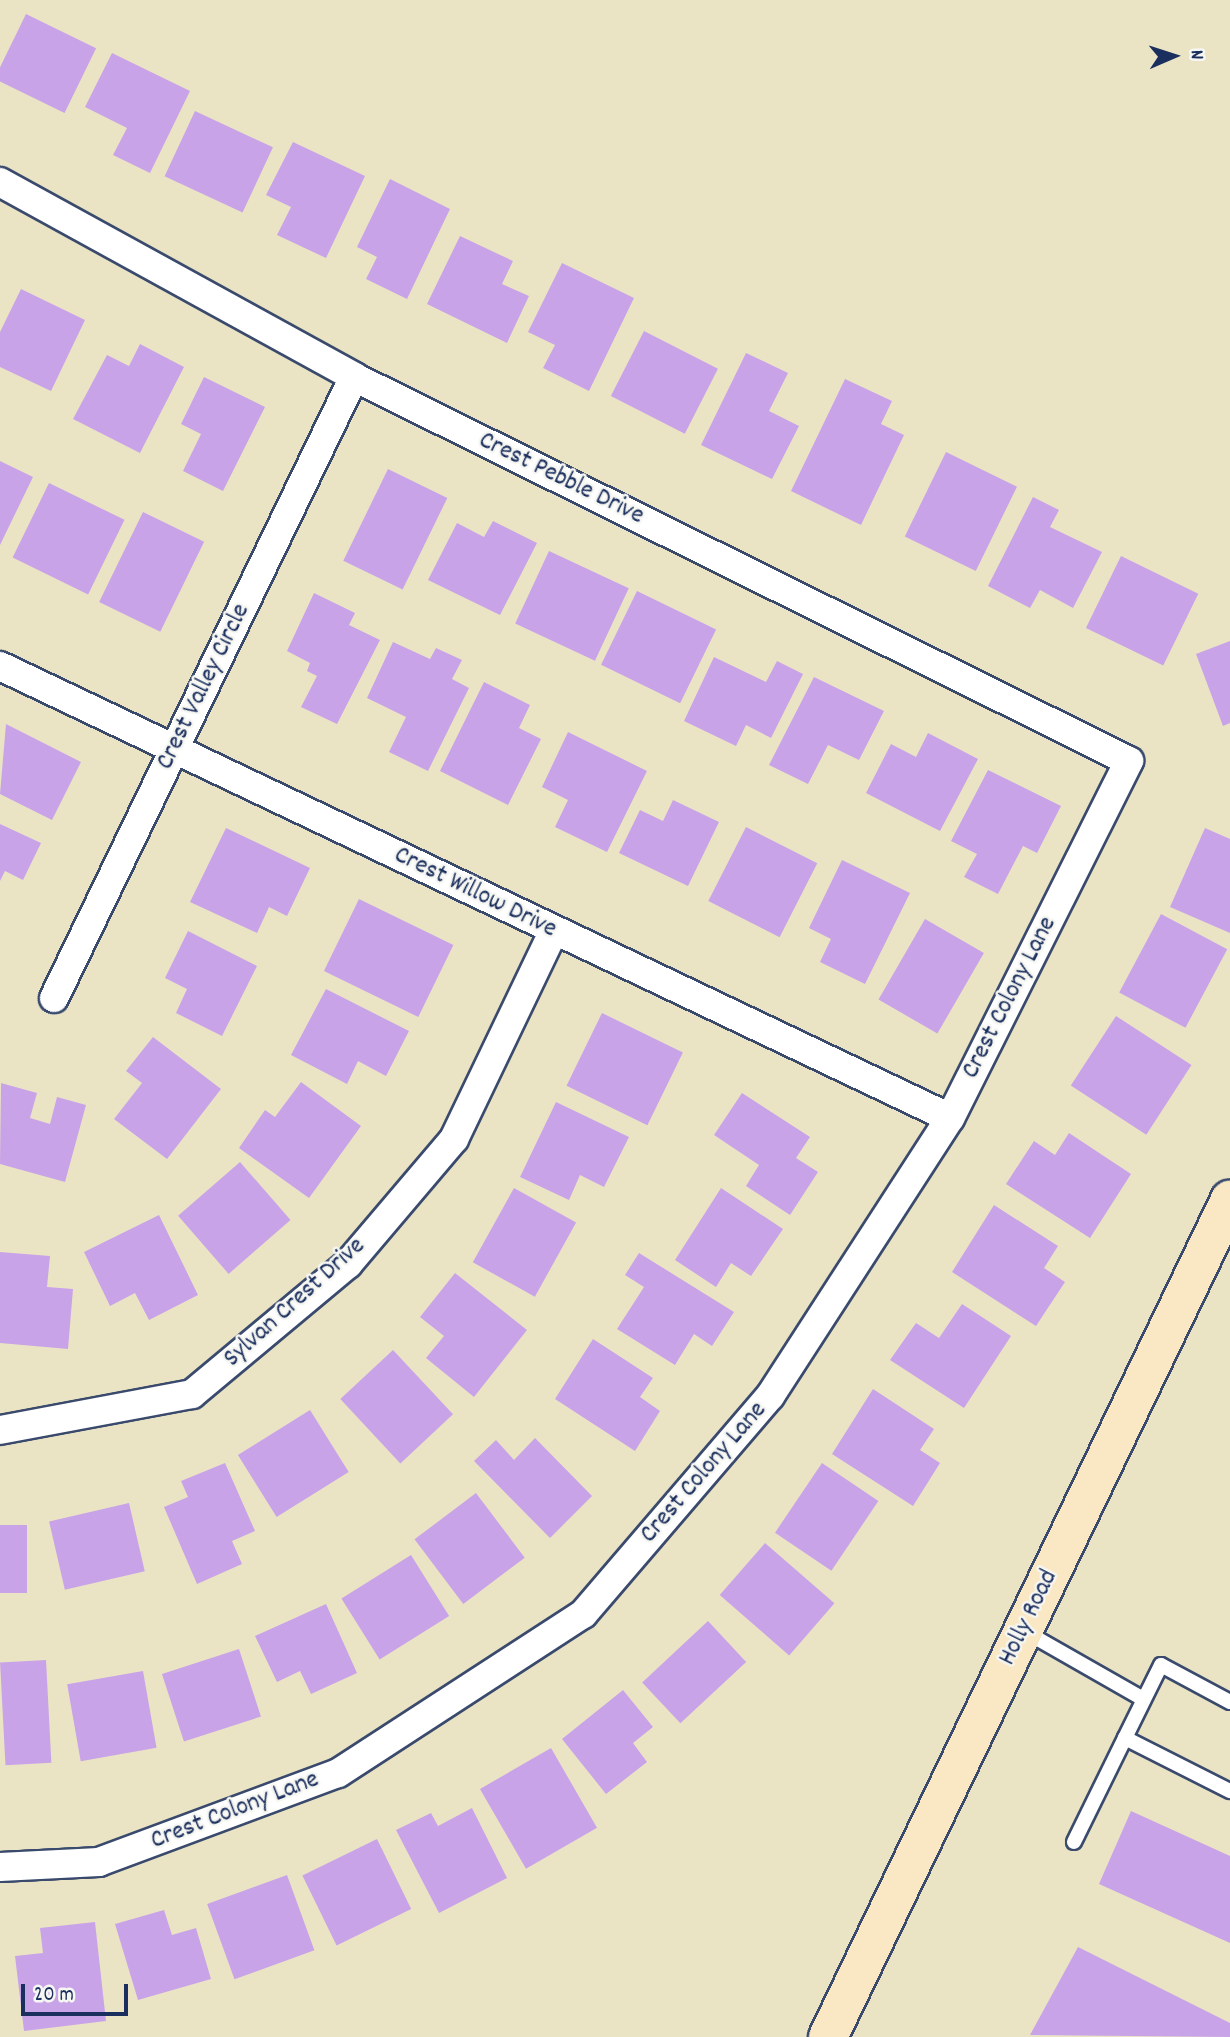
<!DOCTYPE html>
<style>
body{margin:0}
#map{position:relative;width:1230px;height:2037px;overflow:hidden;background:#eae4c5;font-family:Dekko,sans-serif}
div>[style]{position:absolute}
.building>*{inset:0;background:#c9a3e8;transform-origin:0 0}
.roads{filter:drop-shadow(2px 0 #3a4a6d) drop-shadow(-2px 0 #3a4a6d) drop-shadow(0 2px #3a4a6d) drop-shadow(0 -2px #3a4a6d)}
.service>*{height:14px;margin:-7px;padding:0 7px;transform-origin:7px;border-radius:7px;background:#fff}
.minor>*{height:28px;margin:-14px;padding:0 14px;transform-origin:14px;border-radius:14px;background:#fff}
.secondary>*{height:38px;margin:-19px;padding:0 19px;transform-origin:19px;border-radius:19px;background:#fae7c3}
span{translate:-50% -50%;white-space:nowrap;text-align:center;line-height:1.15;-webkit-text-stroke:5px #f6f6f2;paint-order:stroke}
.street-label{font-size:26px;color:#1b2f5e}
.north{position:absolute;left:1139px;top:21px;width:70px;height:70px;-webkit-text-stroke:5px #f6f6f2;paint-order:stroke;rotate:87deg;font-size:19px;font-weight:700;line-height:28px;text-align:center;color:#1b2f5e}
.north::after{content:'';display:block;margin:auto;width:24px;height:32px;background:#1b2f5e;clip-path:polygon(50% 0,100% 100%,50% 72%,0 100%)}
.scale{position:absolute;left:21px;top:1984px;width:107px;height:32px;box-sizing:border-box;border:4px solid #1b2f5e;border-top:0;padding-left:9px;font-size:21px;line-height:24px;white-space:nowrap;color:#1b2f5e;-webkit-text-stroke:5px #f6f6f2;paint-order:stroke}
</style>
<div id="map">
<div class="building">
<div style="left:26px;top:14px;width:78px;height:72px;rotate:26deg"></div>
<div style="clip-path:polygon(112px 53px,190px 91px,150px 173px,113px 155px,127px 128px,85px 107px)"></div>
<div style="left:195px;top:111px;width:86px;height:72px;rotate:25deg"></div>
<div style="clip-path:polygon(293px 142px,365px 176px,326px 258px,277px 235px,291px 207px,266px 195px)"></div>
<div style="clip-path:polygon(390px 179px,450px 209px,407px 299px,366px 279px,377px 257px,357px 247px)"></div>
<div style="clip-path:polygon(460px 236px,513px 261px,502px 284px,529px 296px,507px 343px,427px 304px)"></div>
<div style="clip-path:polygon(562px 263px,634px 298px,589px 391px,543px 368px,555px 345px,528px 332px)"></div>
<div style="clip-path:polygon(21px 289px,85px 320px,51px 391px,0 367px,0 332px)"></div>
<div style="left:644px;top:331px;width:83px;height:73px;rotate:27deg"></div>
<div style="clip-path:polygon(140px 344px,184px 367px,140px 453px,73px 419px,107px 355px,129px 366px)"></div>
<div style="clip-path:polygon(746px 353px,788px 373px,769px 411px,799px 426px,772px 479px,701px 445px)"></div>
<div style="clip-path:polygon(204px 377px,265px 407px,223px 491px,183px 471px,201px 434px,181px 424px)"></div>
<div style="clip-path:polygon(845px 379px,892px 401px,881px 424px,904px 435px,861px 525px,791px 491px)"></div>
<div style="left:946px;top:452px;width:79px;height:94px;rotate:26deg"></div>
<div style="clip-path:polygon(0 461px,33px 477px,0 545px)"></div>
<div style="left:388px;top:469px;width:66px;height:102px;rotate:26deg"></div>
<div style="left:49px;top:483px;width:84px;height:83px;rotate:26deg"></div>
<div style="clip-path:polygon(1033px 497px,1059px 510px,1050px 527px,1102px 552px,1073px 608px,1040px 590px,1030px 608px,988px 586px)"></div>
<div style="left:143px;top:512px;width:68px;height:100px;rotate:26deg"></div>
<div style="clip-path:polygon(493px 521px,537px 543px,500px 615px,428px 580px,457px 523px,484px 537px)"></div>
<div style="left:549px;top:551px;width:88px;height:80px;rotate:25deg"></div>
<div style="left:1121px;top:556px;width:86px;height:80px;rotate:26deg"></div>
<div style="left:637px;top:591px;width:88px;height:82px;rotate:26deg"></div>
<div style="clip-path:polygon(314px 593px,355px 613px,349px 625px,380px 640px,337px 724px,301px 707px,317px 676px,307px 671px,310px 663px,287px 651px)"></div>
<div style="clip-path:polygon(1230px 641px,1230px 723px,1223px 726px,1196px 654px)"></div>
<div style="clip-path:polygon(393px 642px,430px 659px,436px 648px,462px 660px,452px 679px,469px 688px,428px 771px,389px 752px,406px 717px,367px 698px)"></div>
<div style="clip-path:polygon(714px 657px,766px 682px,777px 661px,803px 674px,771px 738px,746px 725px,736px 746px,684px 721px)"></div>
<div style="clip-path:polygon(814px 677px,884px 711px,859px 760px,828px 745px,808px 784px,769px 765px)"></div>
<div style="clip-path:polygon(484px 682px,530px 705px,519px 728px,541px 739px,508px 805px,440px 771px)"></div>
<div style="clip-path:polygon(6px 724px,81px 762px,52px 820px,0 794px)"></div>
<div style="clip-path:polygon(568px 732px,647px 771px,607px 852px,555px 827px,568px 800px,542px 787px)"></div>
<div style="clip-path:polygon(928px 733px,978px 759px,940px 831px,866px 793px,891px 744px,916px 757px)"></div>
<div style="clip-path:polygon(988px 770px,1061px 806px,1037px 853px,1023px 846px,998px 894px,964px 877px,977px 854px,951px 841px)"></div>
<div style="clip-path:polygon(673px 800px,719px 822px,688px 886px,619px 853px,640px 810px,663px 821px)"></div>
<div style="clip-path:polygon(0 824px,41px 843px,23px 880px,5px 871px,0 881px)"></div>
<div style="left:746px;top:827px;width:80px;height:83px;rotate:27deg"></div>
<div style="clip-path:polygon(226px 828px,310px 868px,287px 916px,269px 907px,257px 933px,190px 902px)"></div>
<div style="clip-path:polygon(1205px 828px,1230px 839px,1230px 933px,1170px 907px)"></div>
<div style="clip-path:polygon(842px 860px,910px 893px,865px 984px,820px 962px,831px 939px,809px 928px)"></div>
<div style="left:359px;top:899px;width:105px;height:80px;rotate:26deg"></div>
<div style="left:1161px;top:914px;width:75px;height:89px;rotate:28deg"></div>
<div style="left:925px;top:919px;width:68px;height:93px;rotate:30deg"></div>
<div style="clip-path:polygon(188px 931px,257px 966px,222px 1036px,176px 1013px,187px 989px,165px 978px)"></div>
<div style="clip-path:polygon(326px 989px,409px 1031px,386px 1076px,358px 1061px,347px 1084px,291px 1055px)"></div>
<div style="left:602px;top:1013px;width:90px;height:81px;rotate:26deg"></div>
<div style="left:1116px;top:1016px;width:90px;height:83px;rotate:33deg"></div>
<div style="clip-path:polygon(153px 1037px,221px 1089px,167px 1159px,114px 1119px,142px 1083px,126px 1071px)"></div>
<div style="clip-path:polygon(301px 1082px,361px 1126px,309px 1198px,239px 1148px,265px 1110px,275px 1117px)"></div>
<div style="clip-path:polygon(1px 1083px,37px 1093px,30px 1118px,50px 1124px,57px 1097px,86px 1105px,65px 1182px,0 1164px)"></div>
<div style="clip-path:polygon(742px 1093px,810px 1137px,796px 1158px,818px 1172px,790px 1215px,746px 1186px,759px 1165px,714px 1135px)"></div>
<div style="clip-path:polygon(556px 1102px,629px 1137px,604px 1187px,580px 1175px,569px 1200px,520px 1177px)"></div>
<div style="clip-path:polygon(1069px 1133px,1131px 1174px,1090px 1238px,1006px 1184px,1034px 1141px,1055px 1155px)"></div>
<div style="left:240px;top:1162px;width:77px;height:82px;rotate:49deg"></div>
<div style="left:514px;top:1188px;width:71px;height:85px;rotate:29deg"></div>
<div style="clip-path:polygon(721px 1188px,783px 1229px,751px 1276px,731px 1263px,716px 1287px,675px 1260px)"></div>
<div style="clip-path:polygon(994px 1205px,1058px 1246px,1044px 1268px,1065px 1282px,1036px 1326px,952px 1272px)"></div>
<div style="clip-path:polygon(159px 1215px,198px 1295px,149px 1320px,135px 1293px,110px 1306px,84px 1252px)"></div>
<div style="clip-path:polygon(0 1252px,50px 1256px,47px 1287px,73px 1289px,68px 1349px,0 1343px)"></div>
<div style="clip-path:polygon(639px 1253px,734px 1312px,712px 1346px,694px 1334px,675px 1365px,617px 1329px,644px 1287px,625px 1275px)"></div>
<div style="clip-path:polygon(455px 1273px,527px 1330px,474px 1397px,426px 1358px,444px 1336px,420px 1317px)"></div>
<div style="clip-path:polygon(962px 1304px,1011px 1336px,964px 1408px,890px 1360px,916px 1323px,939px 1338px)"></div>
<div style="clip-path:polygon(593px 1339px,653px 1378px,640px 1397px,660px 1411px,635px 1451px,555px 1399px)"></div>
<div style="left:393px;top:1350px;width:88px;height:72px;rotate:47deg"></div>
<div style="clip-path:polygon(873px 1389px,934px 1429px,920px 1450px,940px 1463px,913px 1506px,832px 1454px)"></div>
<div style="left:310px;top:1410px;width:73px;height:85px;rotate:58deg"></div>
<div style="clip-path:polygon(535px 1438px,592px 1496px,550px 1538px,474px 1461px,496px 1440px,514px 1460px)"></div>
<div style="clip-path:polygon(225px 1463px,255px 1531px,232px 1541px,242px 1564px,197px 1584px,164px 1507px,188px 1497px,181px 1481px)"></div>
<div style="left:822px;top:1463px;width:68px;height:84px;rotate:34deg"></div>
<div style="left:476px;top:1493px;width:81px;height:77px;rotate:53deg"></div>
<div style="left:129px;top:1503px;width:70px;height:82px;rotate:77deg"></div>
<div style="left:0;top:1525px;width:27px;height:68px"></div>
<div style="left:765px;top:1543px;width:92px;height:69px;rotate:41deg"></div>
<div style="left:411px;top:1555px;width:72px;height:82px;rotate:58deg"></div>
<div style="clip-path:polygon(326px 1604px,357px 1673px,311px 1694px,300px 1671px,277px 1682px,255px 1636px)"></div>
<div style="left:708px;top:1621px;width:56px;height:90px;rotate:47deg"></div>
<div style="left:239px;top:1649px;width:71px;height:81px;rotate:72deg"></div>
<div style="left:46px;top:1660px;width:103px;height:46px;rotate:87deg"></div>
<div style="left:143px;top:1671px;width:78px;height:77px;rotate:80deg"></div>
<div style="clip-path:polygon(623px 1690px,653px 1727px,633px 1743px,647px 1762px,606px 1794px,562px 1739px)"></div>
<div style="left:551px;top:1748px;width:92px;height:82px;rotate:60deg"></div>
<div style="clip-path:polygon(472px 1808px,507px 1878px,439px 1913px,396px 1830px,431px 1813px,438px 1826px)"></div>
<div style="clip-path:polygon(1131px 1811px,1230px 1856px,1230px 1943px,1099px 1884px)"></div>
<div style="left:377px;top:1839px;width:78px;height:83px;rotate:64deg"></div>
<div style="left:287px;top:1875px;width:80px;height:85px;rotate:70deg"></div>
<div style="clip-path:polygon(164px 1910px,172px 1935px,196px 1928px,211px 1979px,138px 2000px,115px 1924px)"></div>
<div style="clip-path:polygon(95px 1922px,106px 2021px,24px 2031px,15px 1956px,43px 1953px,40px 1928px)"></div>
<div style="clip-path:polygon(1078px 1947px,1230px 2023px,1230px 2037px,1030px 2035px)"></div>
</div>
<div class="roads">
<div class="service">
<div style="left:1024px;top:1631px;width:137px;rotate:29.7deg"></div>
<div style="left:1230px;top:1702px;width:78px;rotate:-151.8deg"></div>
<div style="left:1161px;top:1665px;width:81px;rotate:116.3deg"></div>
<div style="left:1125px;top:1738px;width:118px;rotate:26.8deg"></div>
<div style="left:1074px;top:1842px;width:116px;rotate:-63.9deg"></div>
</div>
<div class="minor">
<div style="left:0;top:182px;width:404px;rotate:28.8deg"></div>
<div style="left:354px;top:377px;width:865px;rotate:26.36deg"></div>
<div style="left:1129px;top:761px;width:399px;rotate:116.6deg"></div>
<div style="left:950px;top:1118px;width:331px;rotate:122.9deg"></div>
<div style="left:770px;top:1396px;width:287px;rotate:130.6deg"></div>
<div style="left:583px;top:1614px;width:292px;rotate:147deg"></div>
<div style="left:338px;top:1773px;width:255px;rotate:159.6deg"></div>
<div style="left:99px;top:1862px;width:99px;rotate:177.1deg"></div>
<div style="left:0;top:666px;width:1052px;rotate:25.44deg"></div>
<div style="left:54px;top:998px;width:690px;rotate:-64.22deg"></div>
<div style="left:0;top:1430px;width:195px;rotate:-10.6deg"></div>
<div style="left:192px;top:1394px;width:203px;rotate:-39.8deg"></div>
<div style="left:348px;top:1264px;width:164px;rotate:-49.7deg"></div>
<div style="left:454px;top:1139px;width:229px;rotate:-64.4deg"></div>
</div>
<div class="secondary">
<div style="left:828px;top:2037px;width:929px;rotate:-64.35deg"></div>
</div>
</div>
<div class="street-label">
<span style="left:561px;top:479px;rotate:26deg">Crest Pebble Drive</span>
<span style="left:204px;top:687px;rotate:-64deg">Crest Valley Circle</span>
<span style="left:475px;top:893px;rotate:26deg">Crest Willow Drive</span>
<span style="left:1010px;top:998px;rotate:-63deg">Crest Colony Lane</span>
<span style="left:295px;top:1303px;rotate:-42deg">Sylvan Crest Drive</span>
<span style="left:704px;top:1473px;rotate:-49deg">Crest Colony Lane</span>
<span style="left:1029px;top:1618px;rotate:-64deg">Holly Road</span>
<span style="left:235px;top:1811px;rotate:-21deg">Crest Colony Lane</span>
</div>
<div class="north">N</div>
<div class="scale">20 m</div>
</div>
